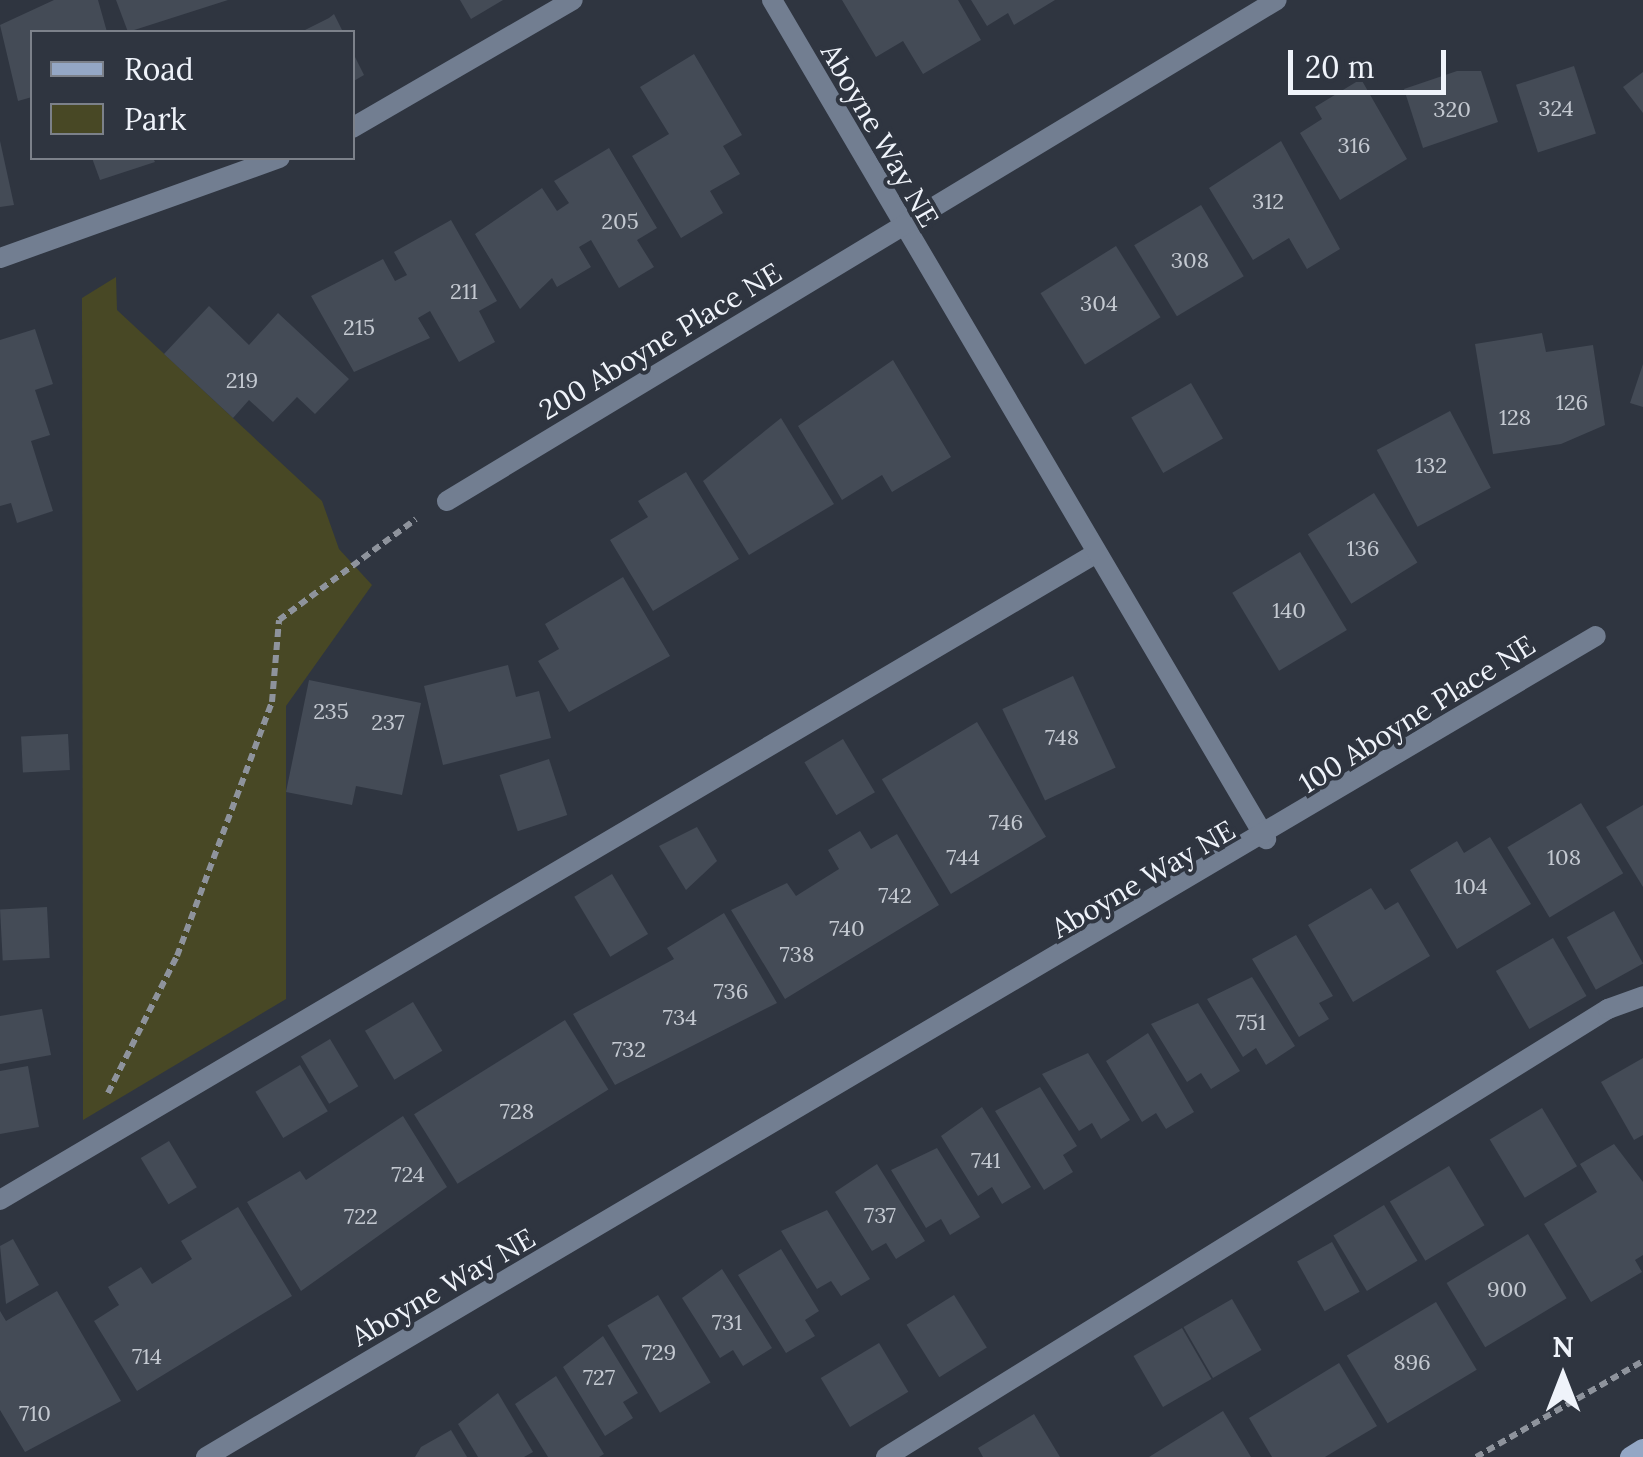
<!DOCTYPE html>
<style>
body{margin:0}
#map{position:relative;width:1643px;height:1457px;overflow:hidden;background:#2f3540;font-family:Lora,serif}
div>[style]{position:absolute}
.green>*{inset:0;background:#484825}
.building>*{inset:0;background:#444b56;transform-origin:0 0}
.path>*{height:6px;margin-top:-3px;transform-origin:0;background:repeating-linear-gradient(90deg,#8e939c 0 8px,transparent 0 13px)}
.lane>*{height:20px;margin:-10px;padding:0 10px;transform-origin:10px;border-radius:10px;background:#727e91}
.street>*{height:20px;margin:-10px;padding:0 10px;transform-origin:10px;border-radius:10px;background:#727e91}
.secondary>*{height:20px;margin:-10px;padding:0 10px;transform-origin:10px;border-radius:10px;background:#94a7c5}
span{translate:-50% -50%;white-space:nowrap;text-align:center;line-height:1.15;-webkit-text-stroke:8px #2f3540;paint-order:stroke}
.number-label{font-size:22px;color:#c4c9d1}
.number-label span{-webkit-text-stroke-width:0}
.street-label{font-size:28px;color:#eff3fa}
.legend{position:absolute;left:30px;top:30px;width:325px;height:130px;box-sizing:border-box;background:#2f3540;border:2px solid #7c818a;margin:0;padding:12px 18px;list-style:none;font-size:30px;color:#eff3fa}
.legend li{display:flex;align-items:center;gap:20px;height:50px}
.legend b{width:50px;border:2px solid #7c818a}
.north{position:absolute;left:1513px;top:1327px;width:100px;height:100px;-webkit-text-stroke:8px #2f3540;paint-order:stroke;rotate:0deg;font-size:28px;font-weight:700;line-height:40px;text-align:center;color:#eff3fa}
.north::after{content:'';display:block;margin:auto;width:35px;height:45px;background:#eff3fa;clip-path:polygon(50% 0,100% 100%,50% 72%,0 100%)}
.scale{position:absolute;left:1288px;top:50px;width:158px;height:45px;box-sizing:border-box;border:5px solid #eff3fa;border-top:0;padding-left:12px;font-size:30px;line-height:35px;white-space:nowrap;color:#eff3fa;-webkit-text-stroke:8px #2f3540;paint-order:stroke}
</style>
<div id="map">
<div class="green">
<div style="clip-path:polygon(116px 277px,117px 310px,322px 501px,339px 549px,372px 585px,286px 706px,286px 999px,83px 1120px,82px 298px)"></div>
</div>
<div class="building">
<div style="clip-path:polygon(54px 0,98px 0,107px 32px,32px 32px,32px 97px,18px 101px,0 25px)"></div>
<div style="clip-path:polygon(116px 0,228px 0,128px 32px)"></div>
<div style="clip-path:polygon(460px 0,503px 0,471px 19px)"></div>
<div style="clip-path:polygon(842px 0,958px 0,981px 40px,923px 74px,903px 41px,876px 57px)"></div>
<div style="clip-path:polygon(971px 0,1055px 0,1014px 25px,1008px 13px,987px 26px)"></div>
<div style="clip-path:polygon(334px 14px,343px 32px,301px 32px,329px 18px)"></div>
<div style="clip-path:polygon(352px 51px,364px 75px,352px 82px)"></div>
<div style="clip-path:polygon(694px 54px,742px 135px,723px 146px,740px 174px,710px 191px,723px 213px,681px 238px,632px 156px,669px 134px,640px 87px)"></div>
<div style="left:1574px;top:66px;width:71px;height:61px;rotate:72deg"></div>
<div style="clip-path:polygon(1457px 71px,1481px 71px,1498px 122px,1423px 148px,1404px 89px)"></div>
<div style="clip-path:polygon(1643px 72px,1643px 113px,1623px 87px)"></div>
<div style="clip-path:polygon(1361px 79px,1407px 159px,1340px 200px,1300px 133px,1322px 119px,1315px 107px)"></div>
<div style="clip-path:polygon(0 141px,14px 205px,0 207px)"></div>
<div style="clip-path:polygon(1281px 141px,1340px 249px,1307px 269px,1289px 238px,1253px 260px,1209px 188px)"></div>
<div style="clip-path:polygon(609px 148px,657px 228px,637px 240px,654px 267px,619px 288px,591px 240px,579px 247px,591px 267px,557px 287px,552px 278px,520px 309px,475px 234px,542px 188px,557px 211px,569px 203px,554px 181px)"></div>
<div style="clip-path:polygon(92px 158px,153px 158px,155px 162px,100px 180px)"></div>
<div style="left:1201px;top:205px;width:83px;height:78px;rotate:59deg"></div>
<div style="clip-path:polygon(451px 220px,497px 301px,479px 311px,495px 342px,459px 362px,430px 311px,418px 318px,430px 338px,354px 372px,311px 296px,383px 259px,395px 281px,407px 275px,394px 252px)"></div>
<div style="left:1116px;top:246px;width:84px;height:89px;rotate:58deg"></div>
<div style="clip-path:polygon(209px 306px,249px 345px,278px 313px,349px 379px,315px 414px,297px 397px,273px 422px,249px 400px,233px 418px,164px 354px)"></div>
<div style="clip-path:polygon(35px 329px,53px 384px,35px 390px,50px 435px,31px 441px,53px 511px,17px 523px,11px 503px,0 506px,0 340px)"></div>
<div style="clip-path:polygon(1542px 333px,1546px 352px,1593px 345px,1605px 425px,1561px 444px,1493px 454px,1475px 344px)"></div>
<div style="clip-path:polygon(893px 360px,951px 457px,892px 492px,882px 475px,842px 500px,798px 426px)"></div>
<div style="clip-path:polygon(1643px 364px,1643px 407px,1630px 403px)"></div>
<div style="left:1191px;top:383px;width:64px;height:69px;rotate:60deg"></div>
<div style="left:1450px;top:411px;width:87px;height:83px;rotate:62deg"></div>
<div style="clip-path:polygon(781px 418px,834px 504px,749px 555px,703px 481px)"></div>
<div style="clip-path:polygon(686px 472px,739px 559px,653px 611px,610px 540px,648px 517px,638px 501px)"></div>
<div style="left:1374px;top:493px;width:82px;height:78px;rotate:58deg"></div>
<div style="left:1300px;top:552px;width:91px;height:79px;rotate:59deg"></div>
<div style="clip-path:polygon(623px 577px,670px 656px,569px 712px,538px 661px,559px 649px,545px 624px)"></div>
<div style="clip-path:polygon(508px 665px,516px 697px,539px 691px,551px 738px,443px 765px,424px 686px)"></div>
<div style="left:1073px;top:676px;width:101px;height:78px;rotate:65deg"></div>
<div style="clip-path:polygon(309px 680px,421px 703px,402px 795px,356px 786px,352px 805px,286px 792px)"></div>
<div style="left:977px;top:722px;width:134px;height:111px;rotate:59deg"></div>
<div style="left:68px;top:734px;width:36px;height:47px;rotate:87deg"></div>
<div style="left:843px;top:739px;width:62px;height:45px;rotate:59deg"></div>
<div style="left:549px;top:759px;width:59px;height:52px;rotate:72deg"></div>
<div style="left:1581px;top:803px;width:82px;height:86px;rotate:59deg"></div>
<div style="clip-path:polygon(1643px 805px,1643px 887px,1606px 827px)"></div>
<div style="clip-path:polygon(697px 827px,717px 861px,686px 890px,659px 846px)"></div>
<div style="clip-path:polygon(860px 831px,871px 849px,897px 834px,939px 905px,785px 999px,731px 910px,787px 883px,796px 896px,839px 869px,828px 850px)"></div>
<div style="clip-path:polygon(1490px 837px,1531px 904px,1457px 949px,1410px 870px,1457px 841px,1464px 853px)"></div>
<div style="left:612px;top:874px;width:70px;height:44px;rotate:59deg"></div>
<div style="clip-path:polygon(1371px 888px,1385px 910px,1398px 902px,1430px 956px,1353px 1002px,1308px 925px)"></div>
<div style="left:47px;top:907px;width:51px;height:47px;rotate:87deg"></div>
<div style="left:1614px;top:911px;width:60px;height:54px;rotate:61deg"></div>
<div style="clip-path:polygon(724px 913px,777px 1003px,615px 1085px,573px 1014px,674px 959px,667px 948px)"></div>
<div style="clip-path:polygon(1296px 935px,1333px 996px,1319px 1003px,1329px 1019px,1299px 1037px,1252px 959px)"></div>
<div style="left:1553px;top:938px;width:67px;height:66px;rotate:60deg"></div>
<div style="clip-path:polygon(1252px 977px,1295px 1046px,1266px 1065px,1256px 1048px,1243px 1057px,1207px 999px)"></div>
<div style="left:413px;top:1002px;width:57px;height:56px;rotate:59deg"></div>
<div style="clip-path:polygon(1198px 1003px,1240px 1071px,1211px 1089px,1201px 1073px,1187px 1082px,1151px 1024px)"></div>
<div style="clip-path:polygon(42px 1009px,51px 1055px,0 1064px,0 1016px)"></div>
<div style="left:565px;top:1020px;width:82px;height:178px;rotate:58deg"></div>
<div style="clip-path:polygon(1148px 1033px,1194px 1112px,1166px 1129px,1156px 1113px,1142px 1122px,1106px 1061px)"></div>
<div style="left:330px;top:1039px;width:55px;height:34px;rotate:59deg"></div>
<div style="clip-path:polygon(1088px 1053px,1130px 1120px,1101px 1139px,1092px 1123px,1079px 1131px,1042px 1074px)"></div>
<div style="clip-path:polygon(1643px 1058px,1643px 1135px,1634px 1140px,1601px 1082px)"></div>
<div style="left:300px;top:1065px;width:54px;height:52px;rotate:59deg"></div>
<div style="clip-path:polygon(28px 1066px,39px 1127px,0 1134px,0 1071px)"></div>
<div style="clip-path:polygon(1040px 1087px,1077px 1146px,1063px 1155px,1073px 1172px,1044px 1190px,995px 1111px)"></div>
<div style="clip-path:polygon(982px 1107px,1031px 1187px,1002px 1204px,992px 1187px,978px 1196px,941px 1136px)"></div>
<div style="left:1542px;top:1108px;width:68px;height:61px;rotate:59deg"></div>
<div style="clip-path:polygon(403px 1116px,447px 1187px,301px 1291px,247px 1202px,300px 1171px,306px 1180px)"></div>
<div style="left:169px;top:1141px;width:54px;height:33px;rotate:59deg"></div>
<div style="clip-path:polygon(1614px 1144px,1643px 1182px,1643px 1255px,1635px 1260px,1642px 1272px,1591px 1302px,1544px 1224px,1597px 1192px,1580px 1164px)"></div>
<div style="clip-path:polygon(937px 1148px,980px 1217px,950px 1235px,941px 1219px,926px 1228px,891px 1170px)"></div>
<div style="clip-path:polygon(877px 1164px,925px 1241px,896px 1259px,886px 1243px,872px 1251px,835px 1192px)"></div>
<div style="left:1449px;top:1166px;width:69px;height:69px;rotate:59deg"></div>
<div style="left:1384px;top:1205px;width:65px;height:59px;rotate:59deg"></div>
<div style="clip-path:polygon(238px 1207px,292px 1296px,137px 1391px,94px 1321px,119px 1305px,108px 1287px,141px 1267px,152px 1284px,192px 1259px,181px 1241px)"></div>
<div style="clip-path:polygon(827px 1210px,870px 1279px,841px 1296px,831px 1281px,817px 1289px,781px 1231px)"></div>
<div style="left:1528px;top:1234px;width:75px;height:95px;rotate:59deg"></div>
<div style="clip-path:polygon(13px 1239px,39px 1285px,6px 1304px,0 1246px)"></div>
<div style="left:1332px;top:1242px;width:57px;height:40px;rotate:61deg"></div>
<div style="clip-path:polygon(781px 1249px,819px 1311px,805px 1320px,815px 1336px,786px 1353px,738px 1275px)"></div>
<div style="clip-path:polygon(722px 1269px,772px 1348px,743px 1366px,733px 1350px,720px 1358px,682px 1298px)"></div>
<div style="clip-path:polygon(57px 1291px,121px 1401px,25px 1452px,0 1410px,0 1311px,6px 1321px)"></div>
<div style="left:658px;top:1295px;width:102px;height:59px;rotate:59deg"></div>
<div style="left:954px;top:1295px;width:62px;height:56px;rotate:58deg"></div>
<div style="left:1232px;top:1299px;width:59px;height:56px;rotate:60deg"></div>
<div style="left:1436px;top:1302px;width:79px;height:104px;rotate:59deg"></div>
<div style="left:1182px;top:1328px;width:59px;height:56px;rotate:60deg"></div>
<div style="clip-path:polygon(603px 1336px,638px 1393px,623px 1402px,633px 1418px,605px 1436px,563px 1367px)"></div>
<div style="left:879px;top:1343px;width:57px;height:68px;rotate:59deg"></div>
<div style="clip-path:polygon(1339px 1363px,1377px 1426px,1325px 1457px,1272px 1457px,1249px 1418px)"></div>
<div style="clip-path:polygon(556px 1376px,604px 1454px,599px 1457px,548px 1457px,515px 1404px)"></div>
<div style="clip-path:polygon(498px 1393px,533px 1452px,524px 1457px,478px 1457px,458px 1424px)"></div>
<div style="clip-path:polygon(1223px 1411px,1251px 1457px,1149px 1457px)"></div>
<div style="clip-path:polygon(1034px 1414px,1060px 1457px,983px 1457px,978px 1448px)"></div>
<div style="clip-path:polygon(451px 1430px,467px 1457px,415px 1457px,421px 1447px)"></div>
</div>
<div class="path">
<div style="left:108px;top:1093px;width:153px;rotate:-63.3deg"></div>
<div style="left:177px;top:956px;width:271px;rotate:-69.5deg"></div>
<div style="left:272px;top:702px;width:82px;rotate:-85.1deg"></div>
<div style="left:279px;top:620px;width:170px;rotate:-36.4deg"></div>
<div style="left:1476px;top:1457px;width:193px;rotate:-29.9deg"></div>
</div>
<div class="lane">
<div style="left:352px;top:128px;width:255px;rotate:-30.1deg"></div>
<div style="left:0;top:258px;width:297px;rotate:-19.7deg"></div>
<div style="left:0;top:1200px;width:1271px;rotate:-30.54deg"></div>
<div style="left:886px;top:1457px;width:850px;rotate:-31.82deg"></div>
<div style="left:1608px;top:1009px;width:37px;rotate:-20deg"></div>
</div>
<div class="street">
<div style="left:772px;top:0;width:974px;rotate:59.51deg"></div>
<div style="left:447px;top:501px;width:969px;rotate:-31.12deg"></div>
<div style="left:206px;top:1457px;width:1614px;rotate:-30.57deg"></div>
</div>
<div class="secondary">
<div style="left:1630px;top:1457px;width:15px;rotate:-32deg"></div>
</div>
<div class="number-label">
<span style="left:1556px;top:109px">324</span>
<span style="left:1452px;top:110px">320</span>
<span style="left:1354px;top:146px">316</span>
<span style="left:1268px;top:202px">312</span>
<span style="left:620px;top:222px">205</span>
<span style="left:1190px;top:261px">308</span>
<span style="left:464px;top:292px">211</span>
<span style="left:1099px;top:304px">304</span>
<span style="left:359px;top:328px">215</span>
<span style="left:242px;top:381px">219</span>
<span style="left:1572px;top:403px">126</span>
<span style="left:1515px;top:418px">128</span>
<span style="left:1431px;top:466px">132</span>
<span style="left:1363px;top:549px">136</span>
<span style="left:1289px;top:611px">140</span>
<span style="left:331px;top:712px">235</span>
<span style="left:388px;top:723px">237</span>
<span style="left:1062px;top:738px">748</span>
<span style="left:1006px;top:823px">746</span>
<span style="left:963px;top:858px">744</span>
<span style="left:1564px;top:858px">108</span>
<span style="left:1471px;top:887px">104</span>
<span style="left:895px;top:896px">742</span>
<span style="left:847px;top:929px">740</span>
<span style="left:797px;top:955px">738</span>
<span style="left:731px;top:992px">736</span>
<span style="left:680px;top:1018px">734</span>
<span style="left:1251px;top:1023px">751</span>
<span style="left:629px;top:1050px">732</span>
<span style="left:517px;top:1112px">728</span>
<span style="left:986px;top:1161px">741</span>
<span style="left:408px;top:1175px">724</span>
<span style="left:880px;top:1216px">737</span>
<span style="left:361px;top:1217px">722</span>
<span style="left:1507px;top:1290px">900</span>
<span style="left:727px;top:1323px">731</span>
<span style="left:659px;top:1353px">729</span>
<span style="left:147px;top:1357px">714</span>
<span style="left:1412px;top:1363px">896</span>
<span style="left:599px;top:1378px">727</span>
<span style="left:35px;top:1414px">710</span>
</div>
<div class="street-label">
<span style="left:880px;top:135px;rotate:60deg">Aboyne Way NE</span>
<span style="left:660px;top:341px;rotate:-31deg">200 Aboyne Place NE</span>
<span style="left:1417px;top:714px;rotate:-32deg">100 Aboyne Place NE</span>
<span style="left:1143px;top:879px;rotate:-30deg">Aboyne Way NE</span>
<span style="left:443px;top:1287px;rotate:-30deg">Aboyne Way NE</span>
</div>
<ul class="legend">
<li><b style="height:12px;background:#94a7c5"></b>Road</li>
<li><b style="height:28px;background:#484825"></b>Park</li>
</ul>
<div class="north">N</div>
<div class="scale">20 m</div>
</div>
